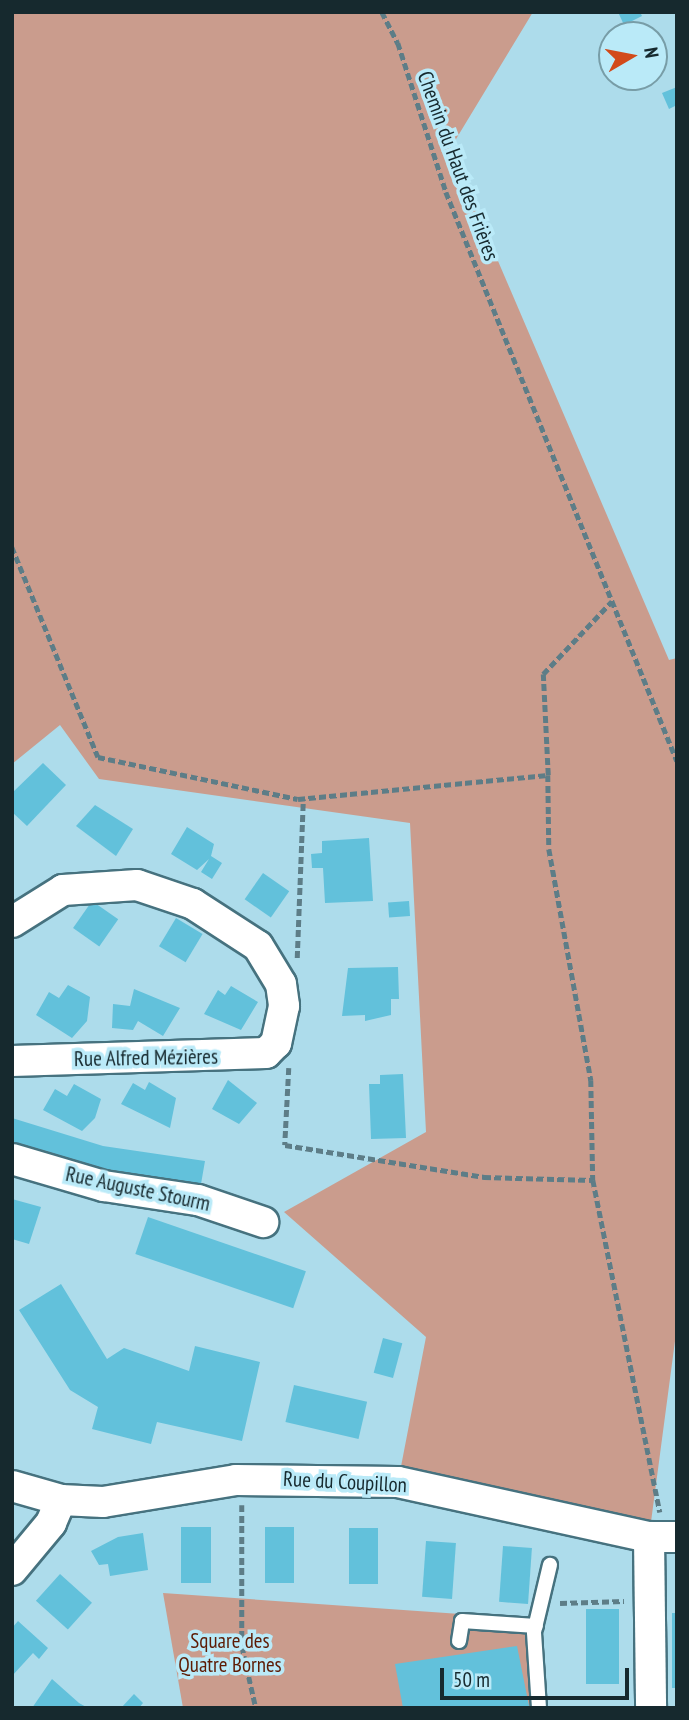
<!DOCTYPE html>
<meta charset="utf-8">
<style>
body{margin:0}
#map{position:relative;width:689px;height:1720px;overflow:hidden;background:#addceb;font-family:"PT Sans Narrow",sans-serif}
div>[style]{position:absolute}
.green>*{inset:0;background:#ca9c8d}
.building>*{inset:0;background:#62c1db;transform-origin:0 0}
.path>*{height:4.5px;margin-top:-2.25px;transform-origin:0;background:repeating-linear-gradient(90deg,#5d7d87 0 7px,transparent 0 10.5px)}
.roads{filter:drop-shadow(2px 0 #46727f) drop-shadow(-2px 0 #46727f) drop-shadow(0 2px #46727f) drop-shadow(0 -2px #46727f)}
.service>*{height:14px;margin:-7px;padding:0 7px;transform-origin:7px;border-radius:7px;background:#fff}
.minor>*{height:30px;margin:-15px;padding:0 15px;transform-origin:15px;border-radius:15px;background:#fff}
span{translate:-50% -50%;white-space:nowrap;text-align:center;line-height:1.15;-webkit-text-stroke:7px #baeaf8;paint-order:stroke}
.street-label{font-size:21px;color:#16292e}
.park-label{font-size:21px;color:#5d1b04}
.frame{position:absolute;inset:0;border:14px solid #16292e;pointer-events:none}
.north{position:absolute;left:598px;top:21px;width:70px;height:70px;box-sizing:border-box;background:#baeaf8;border:2px solid #789da7;border-radius:50%;rotate:80deg;font-size:19px;font-weight:700;line-height:28px;text-align:center;color:#16292e}
.north::after{content:'';display:block;margin:auto;width:24px;height:32px;background:#d24a1a;clip-path:polygon(50% 0,100% 100%,50% 72%,0 100%)}
.scale{position:absolute;left:440px;top:1668px;width:189px;height:32px;box-sizing:border-box;border:4px solid #16292e;border-top:0;padding-left:9px;font-size:21px;line-height:24px;white-space:nowrap;color:#16292e;-webkit-text-stroke:5px #baeaf8;paint-order:stroke}
</style>
<div id="map">
<div class="green">
<div style="clip-path:polygon(12px 12px,533px 12px,450px 149px,669px 660px,677px 658px,677px 1326px,649px 1537px,398px 1482px,426px 1337px,284px 1212px,426px 1132px,410px 823px,99px 779px,60px 725px,12px 764px)"></div>
<div style="clip-path:polygon(163px 1593px,532px 1619px,536px 1708px,183px 1708px)"></div>
</div>
<div class="building">
<div style="clip-path:polygon(618px 12px,640px 12px,642px 16px,624px 25px)"></div>
<div style="clip-path:polygon(677px 87px,677px 105px,669px 109px,662px 93px)"></div>
<div style="clip-path:polygon(43px 763px,66px 785px,27px 826px,12px 812px,12px 793px)"></div>
<div style="clip-path:polygon(95px 805px,133px 829px,116px 856px,76px 826px)"></div>
<div style="clip-path:polygon(187px 827px,214px 844px,211px 856px,222px 863px,212px 879px,201px 872px,209px 859px,197px 870px,171px 854px)"></div>
<div style="clip-path:polygon(369px 838px,373px 901px,325px 903px,323px 868px,312px 868px,311px 854px,322px 853px,322px 841px)"></div>
<div style="left:263px;top:873px;width:32px;height:32px;rotate:35deg"></div>
<div style="left:92px;top:901px;width:32px;height:33px;rotate:35deg"></div>
<div style="left:409px;top:901px;width:15px;height:21px;rotate:86deg"></div>
<div style="left:176px;top:918px;width:31px;height:33px;rotate:31deg"></div>
<div style="clip-path:polygon(398px 967px,399px 999px,391px 999px,391px 1015px,365px 1021px,365px 1015px,342px 1016px,348px 968px)"></div>
<div style="clip-path:polygon(68px 985px,90px 997px,87px 1021px,72px 1038px,36px 1015px,49px 992px,59px 998px)"></div>
<div style="clip-path:polygon(231px 986px,258px 1002px,241px 1030px,204px 1014px,218px 990px,225px 995px)"></div>
<div style="clip-path:polygon(134px 989px,180px 1008px,163px 1036px,138px 1021px,133px 1030px,112px 1028px,113px 1004px,130px 1006px)"></div>
<div style="clip-path:polygon(403px 1074px,406px 1138px,371px 1139px,369px 1084px,380px 1084px,380px 1075px)"></div>
<div style="clip-path:polygon(228px 1080px,257px 1103px,239px 1124px,212px 1109px)"></div>
<div style="clip-path:polygon(149px 1082px,176px 1098px,170px 1128px,121px 1104px,133px 1083px,145px 1090px)"></div>
<div style="clip-path:polygon(74px 1084px,101px 1099px,95px 1118px,82px 1131px,43px 1110px,55px 1089px,67px 1096px)"></div>
<div style="clip-path:polygon(12px 1118px,103px 1146px,205px 1161px,201px 1184px,98px 1168px,12px 1142px)"></div>
<div style="clip-path:polygon(12px 1199px,41px 1207px,29px 1244px,12px 1239px)"></div>
<div style="left:148px;top:1217px;width:167px;height:39px;rotate:19deg"></div>
<div style="clip-path:polygon(61px 1284px,107px 1359px,124px 1348px,189px 1371px,195px 1346px,260px 1362px,242px 1441px,157px 1422px,151px 1444px,92px 1429px,98px 1407px,70px 1390px,19px 1310px)"></div>
<div style="left:383px;top:1338px;width:20px;height:36px;rotate:15deg"></div>
<div style="left:294px;top:1385px;width:75px;height:38px;rotate:13deg"></div>
<div style="left:181px;top:1527px;width:30px;height:56px"></div>
<div style="left:265px;top:1527px;width:29px;height:56px"></div>
<div style="left:349px;top:1528px;width:29px;height:56px"></div>
<div style="clip-path:polygon(143px 1533px,148px 1570px,110px 1576px,108px 1564px,99px 1565px,91px 1551px,118px 1537px)"></div>
<div style="left:426px;top:1541px;width:30px;height:56px;rotate:4deg"></div>
<div style="left:503px;top:1546px;width:29px;height:56px;rotate:4deg"></div>
<div style="left:60px;top:1574px;width:43px;height:36px;rotate:42deg"></div>
<div style="left:586px;top:1609px;width:33px;height:75px"></div>
<div style="left:672px;top:1613px;width:5px;height:75px"></div>
<div style="clip-path:polygon(18px 1621px,48px 1648px,39px 1659px,33px 1653px,12px 1676px,12px 1628px)"></div>
<div style="clip-path:polygon(517px 1646px,529px 1706px,403px 1708px,395px 1664px)"></div>
<div style="clip-path:polygon(52px 1679px,79px 1703px,88px 1708px,32px 1708px)"></div>
<div style="clip-path:polygon(134px 1694px,143px 1703px,139px 1708px,121px 1708px)"></div>
</div>
<div class="path">
<div style="left:382px;top:12px;width:35px;rotate:63deg"></div>
<div style="left:398px;top:43px;width:157px;rotate:72.1deg"></div>
<div style="left:446px;top:192px;width:614px;rotate:67.9deg"></div>
<div style="left:12px;top:547px;width:227px;rotate:67.7deg"></div>
<div style="left:98px;top:757px;width:204px;rotate:11.9deg"></div>
<div style="left:298px;top:799px;width:251px;rotate:-5.5deg"></div>
<div style="left:548px;top:775px;width:74px;rotate:89.2deg"></div>
<div style="left:549px;top:849px;width:235px;rotate:79.7deg"></div>
<div style="left:591px;top:1080px;width:100px;rotate:88.9deg"></div>
<div style="left:593px;top:1180px;width:339px;rotate:78.6deg"></div>
<div style="left:548px;top:775px;width:101px;rotate:-92.8deg"></div>
<div style="left:543px;top:674px;width:100px;rotate:-46.6deg"></div>
<div style="left:297px;top:958px;width:159px;rotate:-87.8deg"></div>
<div style="left:289px;top:1068px;width:77px;rotate:93deg"></div>
<div style="left:285px;top:1145px;width:202px;rotate:9.1deg"></div>
<div style="left:484px;top:1177px;width:109px;rotate:1.6deg"></div>
<div style="left:242px;top:1505px;width:141px;rotate:90deg"></div>
<div style="left:242px;top:1646px;width:64px;rotate:77.3deg"></div>
<div style="left:560px;top:1603px;width:64px;rotate:-1.8deg"></div>
</div>
<div class="roads">
<div class="service">
<div style="left:459px;top:1641px;width:20px;rotate:-81deg"></div>
<div style="left:462px;top:1621px;width:74px;rotate:3.9deg"></div>
<div style="left:539px;top:1708px;width:76px;rotate:-93.8deg"></div>
<div style="left:534px;top:1632px;width:69px;rotate:-76.6deg"></div>
</div>
<div class="minor">
<div style="left:12px;top:922px;width:60px;rotate:-32.1deg"></div>
<div style="left:63px;top:890px;width:74px;rotate:-3.9deg"></div>
<div style="left:137px;top:885px;width:59px;rotate:18.7deg"></div>
<div style="left:193px;top:904px;width:77px;rotate:32.9deg"></div>
<div style="left:258px;top:946px;width:44px;rotate:58.8deg"></div>
<div style="left:281px;top:984px;width:22px;rotate:82deg"></div>
<div style="left:284px;top:1006px;width:38px;rotate:102deg"></div>
<div style="left:276px;top:1043px;width:14px;rotate:135deg"></div>
<div style="left:266px;top:1053px;width:254px;rotate:178.2deg"></div>
<div style="left:12px;top:1159px;width:96px;rotate:16.4deg"></div>
<div style="left:104px;top:1186px;width:95px;rotate:8.5deg"></div>
<div style="left:198px;top:1200px;width:69px;rotate:18.7deg"></div>
<div style="left:12px;top:1486px;width:51px;rotate:15.9deg"></div>
<div style="left:61px;top:1500px;width:42px;rotate:2.7deg"></div>
<div style="left:103px;top:1502px;width:135px;rotate:-9.4deg"></div>
<div style="left:236px;top:1480px;width:162px;rotate:0.7deg"></div>
<div style="left:398px;top:1482px;width:257px;rotate:12.4deg"></div>
<div style="left:649px;top:1537px;width:28px"></div>
<div style="left:649px;top:1537px;width:171px;rotate:89.3deg"></div>
<div style="left:12px;top:1570px;width:61px;rotate:-50.3deg"></div>
<div style="left:51px;top:1523px;width:25px;rotate:-67deg"></div>
</div>
</div>
<div class="street-label">
<span style="left:458px;top:166px;rotate:70deg">Chemin du Haut des Frières</span>
<span style="left:146px;top:1058px;rotate:-1deg">Rue Alfred Mézières</span>
<span style="left:138px;top:1189px;rotate:12deg">Rue Auguste Stourm</span>
<span style="left:345px;top:1482px;rotate:3deg">Rue du Coupillon</span>
</div>
<div class="park-label">
<span style="left:230px;top:1653px">Square des<br>Quatre Bornes</span>
</div>
<div class="frame"></div>
<div class="north">N</div>
<div class="scale">50 m</div>
</div>
